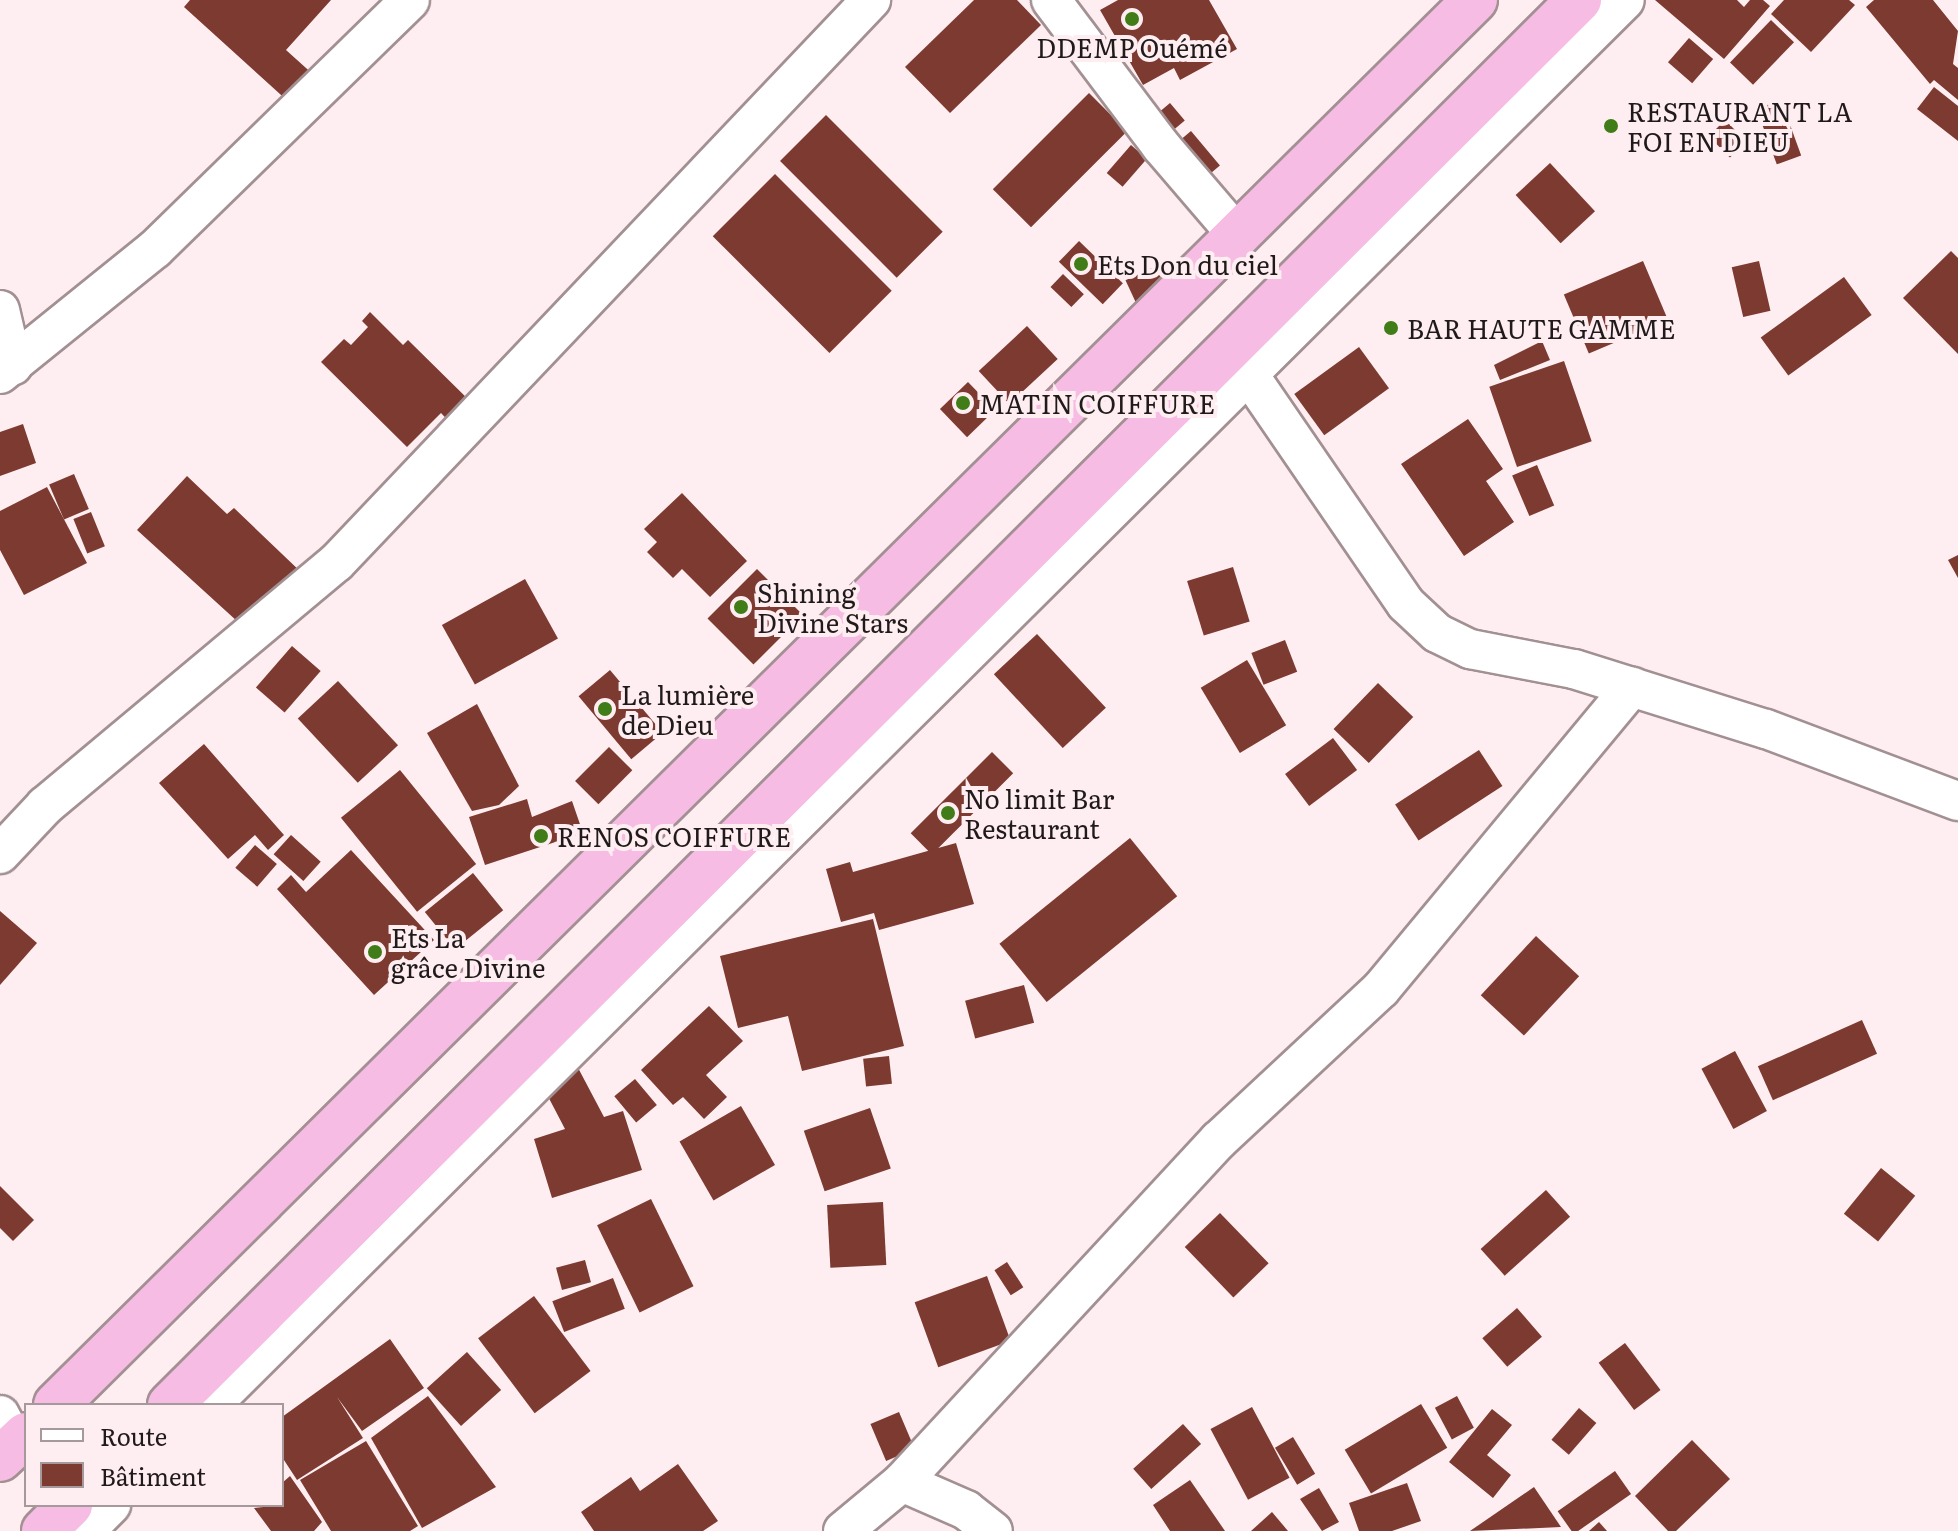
<!DOCTYPE html>
<meta charset="utf-8">
<style>
body{margin:0}
#map{position:relative;width:1958px;height:1531px;overflow:hidden;background:#ffeef1;font-family:Literata,serif}
div>[style]{position:absolute}
.building>*{inset:0;background:#7c3a30;transform-origin:0 0}
.roads{filter:drop-shadow(2px 0 #a29093) drop-shadow(-2px 0 #a29093) drop-shadow(0 2px #a29093) drop-shadow(0 -2px #a29093)}
.minor>*{height:38px;margin:-19px;padding:0 19px;transform-origin:19px;border-radius:19px;background:#fff}
.trunk>*{height:44px;margin:-22px;padding:0 22px;transform-origin:22px;border-radius:22px;background:#f6bce4}
.dots>*{width:22px;height:22px;translate:-50% -50%;box-sizing:border-box;border:4px solid #ffeef1;border-radius:50%}
span{translate:-50% -50%;white-space:nowrap;text-align:center;line-height:1.15;-webkit-text-stroke:8px #ffeef1;paint-order:stroke}
.poi-label{font-size:26px;color:#201a1b}
.left{translate:0 -50%;text-align:left}
.legend{position:absolute;left:24px;top:1403px;width:260px;height:104px;box-sizing:border-box;background:#ffeef1;border:2px solid #a6999b;margin:0;padding:10px 14px;list-style:none;font-size:24px;color:#201a1b}
.legend li{display:flex;align-items:center;gap:16px;height:40px}
.legend b{width:40px;border:2px solid #a6999b}
</style>
<div id="map">
<div class="building">
<div style="clip-path:polygon(190px 0,331px 0,286px 50px,316px 77px,291px 104px,184px 7px)"></div>
<div style="clip-path:polygon(974px 0,1017px 0,1041px 25px,950px 113px,905px 67px)"></div>
<div style="clip-path:polygon(1118px 0,1209px 0,1237px 49px,1180px 80px,1174px 68px,1143px 85px,1100px 10px)"></div>
<div style="clip-path:polygon(1655px 0,1737px 0,1744px 7px,1750px 0,1763px 0,1770px 6px,1724px 59px)"></div>
<div style="clip-path:polygon(1784px 0,1849px 0,1855px 5px,1811px 52px,1771px 14px)"></div>
<div style="clip-path:polygon(1874px 0,1933px 0,1958px 31px,1953px 64px,1958px 68px,1958px 100px,1934px 80px,1930px 84px,1866px 7px)"></div>
<div style="left:1771px;top:20px;width:32px;height:59px;rotate:44deg"></div>
<div style="left:1689px;top:38px;width:32px;height:32px;rotate:41deg"></div>
<div style="clip-path:polygon(1934px 87px,1958px 106px,1958px 141px,1917px 109px)"></div>
<div style="left:1089px;top:93px;width:54px;height:136px;rotate:45deg"></div>
<div style="left:1781px;top:100px;width:59px;height:26px;rotate:70deg"></div>
<div style="left:1170px;top:103px;width:23px;height:21px;rotate:50deg"></div>
<div style="left:826px;top:115px;width:165px;height:65px;rotate:45deg"></div>
<div style="left:1725px;top:120px;width:30px;height:23px;rotate:45deg"></div>
<div style="left:1191px;top:131px;width:45px;height:24px;rotate:50deg"></div>
<div style="left:1131px;top:145px;width:21px;height:37px;rotate:41deg"></div>
<div style="left:1550px;top:163px;width:66px;height:47px;rotate:47deg"></div>
<div style="left:775px;top:174px;width:165px;height:88px;rotate:45deg"></div>
<div style="left:1079px;top:241px;width:61px;height:29px;rotate:44deg"></div>
<div style="clip-path:polygon(1951px 251px,1958px 258px,1958px 354px,1903px 298px)"></div>
<div style="left:1169px;top:260px;width:33px;height:48px;rotate:65deg"></div>
<div style="left:1643px;top:261px;width:64px;height:86px;rotate:67deg"></div>
<div style="left:1759px;top:261px;width:51px;height:28px;rotate:77deg"></div>
<div style="left:1063px;top:274px;width:29px;height:18px;rotate:44deg"></div>
<div style="left:1844px;top:277px;width:47px;height:103px;rotate:54deg"></div>
<div style="clip-path:polygon(370px 312px,403px 345px,408px 340px,477px 408px,456px 429px,441px 413px,407px 447px,321px 362px,344px 339px,351px 345px,368px 327px,362px 321px)"></div>
<div style="left:1027px;top:326px;width:45px;height:66px;rotate:47deg"></div>
<div style="clip-path:polygon(1542px 341px,1550px 360px,1500px 380px,1494px 365px)"></div>
<div style="left:1359px;top:347px;width:51px;height:80px;rotate:54deg"></div>
<div style="left:1564px;top:361px;width:85px;height:79px;rotate:71deg"></div>
<div style="left:968px;top:382px;width:39px;height:39px;rotate:46deg"></div>
<div style="clip-path:polygon(1468px 419px,1503px 469px,1486px 481px,1514px 522px,1464px 556px,1401px 464px)"></div>
<div style="clip-path:polygon(23px 424px,36px 463px,0 476px,0 432px)"></div>
<div style="left:1537px;top:465px;width:44px;height:27px;rotate:67deg"></div>
<div style="left:74px;top:474px;width:38px;height:27px;rotate:67deg"></div>
<div style="clip-path:polygon(187px 476px,227px 514px,234px 508px,303px 574px,249px 632px,137px 530px)"></div>
<div style="clip-path:polygon(47px 487px,87px 563px,24px 595px,0 550px,0 511px)"></div>
<div style="clip-path:polygon(682px 493px,747px 561px,710px 597px,682px 569px,673px 578px,647px 552px,657px 542px,644px 529px)"></div>
<div style="left:91px;top:512px;width:37px;height:19px;rotate:68deg"></div>
<div style="clip-path:polygon(1958px 555px,1958px 578px,1948px 560px)"></div>
<div style="left:1233px;top:567px;width:57px;height:48px;rotate:73deg"></div>
<div style="left:757px;top:569px;width:65px;height:70px;rotate:45deg"></div>
<div style="left:525px;top:579px;width:68px;height:95px;rotate:61deg"></div>
<div style="left:1037px;top:634px;width:101px;height:59px;rotate:47deg"></div>
<div style="left:1285px;top:640px;width:34px;height:36px;rotate:69deg"></div>
<div style="left:292px;top:646px;width:38px;height:55px;rotate:41deg"></div>
<div style="left:1247px;top:660px;width:76px;height:54px;rotate:59deg"></div>
<div style="left:610px;top:670px;width:82px;height:41px;rotate:50deg"></div>
<div style="left:338px;top:681px;width:88px;height:55px;rotate:47deg"></div>
<div style="left:1378px;top:683px;width:49px;height:64px;rotate:44deg"></div>
<div style="clip-path:polygon(477px 704px,519px 786px,499px 805px,472px 811px,427px 733px)"></div>
<div style="left:1333px;top:738px;width:40px;height:60px;rotate:53deg"></div>
<div style="clip-path:polygon(204px 744px,284px 835px,268px 850px,255px 835px,228px 859px,159px 783px)"></div>
<div style="left:609px;top:747px;width:33px;height:48px;rotate:45deg"></div>
<div style="left:1479px;top:750px;width:43px;height:100px;rotate:57deg"></div>
<div style="left:992px;top:752px;width:30px;height:115px;rotate:45deg"></div>
<div style="left:400px;top:770px;width:121px;height:76px;rotate:51deg"></div>
<div style="clip-path:polygon(527px 799px,532px 817px,572px 801px,583px 833px,485px 865px,469px 817px)"></div>
<div style="left:291px;top:835px;width:40px;height:26px;rotate:42deg"></div>
<div style="left:1130px;top:838px;width:75px;height:168px;rotate:51deg"></div>
<div style="clip-path:polygon(956px 843px,974px 904px,879px 930px,874px 913px,841px 922px,826px 869px,850px 862px,853px 872px)"></div>
<div style="left:255px;top:845px;width:29px;height:30px;rotate:41deg"></div>
<div style="clip-path:polygon(351px 850px,434px 940px,374px 995px,277px 889px,291px 875px,306px 892px)"></div>
<div style="left:473px;top:873px;width:48px;height:62px;rotate:51deg"></div>
<div style="clip-path:polygon(0 911px,37px 943px,0 985px)"></div>
<div style="clip-path:polygon(873px 919px,904px 1046px,802px 1071px,788px 1016px,738px 1028px,720px 956px)"></div>
<div style="left:1536px;top:936px;width:59px;height:81px;rotate:43deg"></div>
<div style="left:1024px;top:985px;width:39px;height:61px;rotate:75deg"></div>
<div style="clip-path:polygon(709px 1006px,743px 1041px,706px 1075px,727px 1097px,704px 1119px,683px 1097px,673px 1105px,641px 1070px)"></div>
<div style="left:1862px;top:1020px;width:37px;height:114px;rotate:66deg"></div>
<div style="left:1735px;top:1051px;width:68px;height:38px;rotate:62deg"></div>
<div style="left:889px;top:1056px;width:28px;height:26px;rotate:84deg"></div>
<div style="clip-path:polygon(576px 1064px,604px 1117px,623px 1111px,642px 1170px,552px 1198px,534px 1139px,565px 1129px,541px 1083px)"></div>
<div style="left:635px;top:1079px;width:34px;height:27px;rotate:50deg"></div>
<div style="left:741px;top:1106px;width:68px;height:71px;rotate:60deg"></div>
<div style="left:870px;top:1108px;width:64px;height:70px;rotate:71deg"></div>
<div style="left:1881px;top:1168px;width:44px;height:59px;rotate:39deg"></div>
<div style="clip-path:polygon(0 1186px,34px 1220px,13px 1241px,0 1228px)"></div>
<div style="left:1546px;top:1190px;width:36px;height:88px;rotate:48deg"></div>
<div style="left:651px;top:1199px;width:97px;height:60px;rotate:64deg"></div>
<div style="left:883px;top:1202px;width:63px;height:56px;rotate:87deg"></div>
<div style="left:1220px;top:1213px;width:70px;height:49px;rotate:46deg"></div>
<div style="left:585px;top:1260px;width:23px;height:30px;rotate:75deg"></div>
<div style="left:1007px;top:1262px;width:30px;height:15px;rotate:57deg"></div>
<div style="left:987px;top:1276px;width:69px;height:77px;rotate:70deg"></div>
<div style="left:613px;top:1278px;width:33px;height:65px;rotate:69deg"></div>
<div style="left:534px;top:1296px;width:94px;height:70px;rotate:53deg"></div>
<div style="left:1517px;top:1308px;width:38px;height:46px;rotate:49deg"></div>
<div style="clip-path:polygon(390px 1339px,424px 1388px,362px 1431px,337px 1397px,363px 1438px,297px 1480px,282px 1457px,282px 1417px)"></div>
<div style="left:1625px;top:1343px;width:59px;height:33px;rotate:53deg"></div>
<div style="left:467px;top:1352px;width:51px;height:54px;rotate:48deg"></div>
<div style="clip-path:polygon(428px 1396px,496px 1487px,422px 1528px,371px 1438px)"></div>
<div style="left:1457px;top:1396px;width:36px;height:25px;rotate:62deg"></div>
<div style="left:1421px;top:1404px;width:51px;height:89px;rotate:59deg"></div>
<div style="left:1252px;top:1407px;width:80px;height:47px;rotate:62deg"></div>
<div style="left:1579px;top:1408px;width:23px;height:42px;rotate:41deg"></div>
<div style="clip-path:polygon(1492px 1409px,1512px 1425px,1487px 1455px,1511px 1475px,1493px 1498px,1449px 1462px)"></div>
<div style="left:899px;top:1412px;width:40px;height:31px;rotate:67deg"></div>
<div style="left:1183px;top:1424px;width:27px;height:67px;rotate:48deg"></div>
<div style="left:1293px;top:1437px;width:43px;height:21px;rotate:59deg"></div>
<div style="clip-path:polygon(1692px 1440px,1730px 1479px,1676px 1531px,1668px 1531px,1635px 1496px)"></div>
<div style="clip-path:polygon(366px 1441px,418px 1526px,410px 1531px,331px 1531px,300px 1480px)"></div>
<div style="clip-path:polygon(678px 1464px,718px 1521px,703px 1531px,594px 1531px,581px 1512px,631px 1477px,640px 1491px)"></div>
<div style="left:1615px;top:1471px;width:28px;height:70px;rotate:55deg"></div>
<div style="clip-path:polygon(290px 1476px,322px 1522px,314px 1531px,271px 1531px,254px 1508px,282px 1505px,282px 1483px)"></div>
<div style="clip-path:polygon(1190px 1480px,1225px 1531px,1170px 1531px,1153px 1505px)"></div>
<div style="clip-path:polygon(1407px 1483px,1421px 1521px,1392px 1531px,1359px 1531px,1349px 1503px)"></div>
<div style="clip-path:polygon(1534px 1487px,1561px 1527px,1470px 1531px)"></div>
<div style="clip-path:polygon(1319px 1488px,1339px 1522px,1322px 1531px,1300px 1499px)"></div>
<div style="clip-path:polygon(1272px 1512px,1288px 1531px,1251px 1531px)"></div>
<div style="clip-path:polygon(1599px 1522px,1607px 1531px,1589px 1531px)"></div>
</div>
<div class="roads">
<div class="minor">
<div style="left:1051px;top:0;width:183px;rotate:53deg"></div>
<div style="left:1161px;top:146px;width:120px;rotate:49.4deg"></div>
<div style="left:0;top:310px;width:57px;rotate:76.9deg"></div>
<div style="left:1243px;top:346px;width:26px;rotate:81deg"></div>
<div style="left:1247px;top:372px;width:281px;rotate:55.6deg"></div>
<div style="left:1406px;top:604px;width:42px;rotate:43.1deg"></div>
<div style="left:1437px;top:633px;width:37px;rotate:26deg"></div>
<div style="left:1470px;top:649px;width:106px;rotate:10.9deg"></div>
<div style="left:1574px;top:669px;width:201px;rotate:17.4deg"></div>
<div style="left:1766px;top:729px;width:205px;rotate:20.6deg"></div>
<div style="left:0;top:374px;width:199px;rotate:-38.9deg"></div>
<div style="left:155px;top:249px;width:356px;rotate:-44.3deg"></div>
<div style="left:0;top:854px;width:66px;rotate:-46.8deg"></div>
<div style="left:45px;top:806px;width:379px;rotate:-39.9deg"></div>
<div style="left:336px;top:563px;width:777px;rotate:-46.46deg"></div>
<div style="left:211px;top:1405px;width:1993px;rotate:-44.82deg"></div>
<div style="left:0;top:1415px;width:34px;rotate:62deg"></div>
<div style="left:902px;top:1482px;width:70px;rotate:23.6deg"></div>
<div style="left:966px;top:1510px;width:34px;rotate:38deg"></div>
<div style="left:85px;top:1531px;width:37px;rotate:-45deg"></div>
<div style="left:843px;top:1531px;width:77px;rotate:-39.7deg"></div>
<div style="left:902px;top:1482px;width:466px;rotate:-47.2deg"></div>
<div style="left:1219px;top:1140px;width:221px;rotate:-43deg"></div>
<div style="left:1381px;top:989px;width:393px;rotate:-50.3deg"></div>
</div>
<div class="trunk">
<div style="left:56px;top:1405px;width:1997px;rotate:-44.72deg"></div>
<div style="left:170px;top:1405px;width:1990px;rotate:-44.92deg"></div>
<div style="left:0;top:1459px;width:35px;rotate:-43deg"></div>
<div style="left:44px;top:1531px;width:37px;rotate:-45deg"></div>
</div>
</div>
<div class="dots">
<div style="left:1132px;top:19px;background:#407c17"></div>
<div style="left:1611px;top:126px;background:#407c17"></div>
<div style="left:1081px;top:264px;background:#407c17"></div>
<div style="left:1391px;top:328px;background:#407c17"></div>
<div style="left:963px;top:403px;background:#407c17"></div>
<div style="left:741px;top:607px;background:#407c17"></div>
<div style="left:605px;top:709px;background:#407c17"></div>
<div style="left:948px;top:813px;background:#407c17"></div>
<div style="left:541px;top:836px;background:#407c17"></div>
<div style="left:375px;top:952px;background:#407c17"></div>
</div>
<div class="poi-label">
<span style="left:1132px;top:47px">DDEMP Ouémé</span>
<span class="left" style="left:1627px;top:126px">RESTAURANT LA<br>FOI EN DIEU</span>
<span class="left" style="left:1097px;top:264px">Ets Don du ciel</span>
<span class="left" style="left:1407px;top:328px">BAR HAUTE GAMME</span>
<span class="left" style="left:979px;top:403px">MATIN COIFFURE</span>
<span class="left" style="left:757px;top:607px">Shining<br>Divine Stars</span>
<span class="left" style="left:621px;top:709px">La lumière<br>de Dieu</span>
<span class="left" style="left:964px;top:813px">No limit Bar<br>Restaurant</span>
<span class="left" style="left:557px;top:836px">RENOS COIFFURE</span>
<span class="left" style="left:391px;top:952px">Ets La<br>grâce Divine</span>
</div>
<ul class="legend">
<li><b style="height:10px;background:#fff"></b>Route</li>
<li><b style="height:22px;background:#7c3a30"></b>Bâtiment</li>
</ul>
</div>
